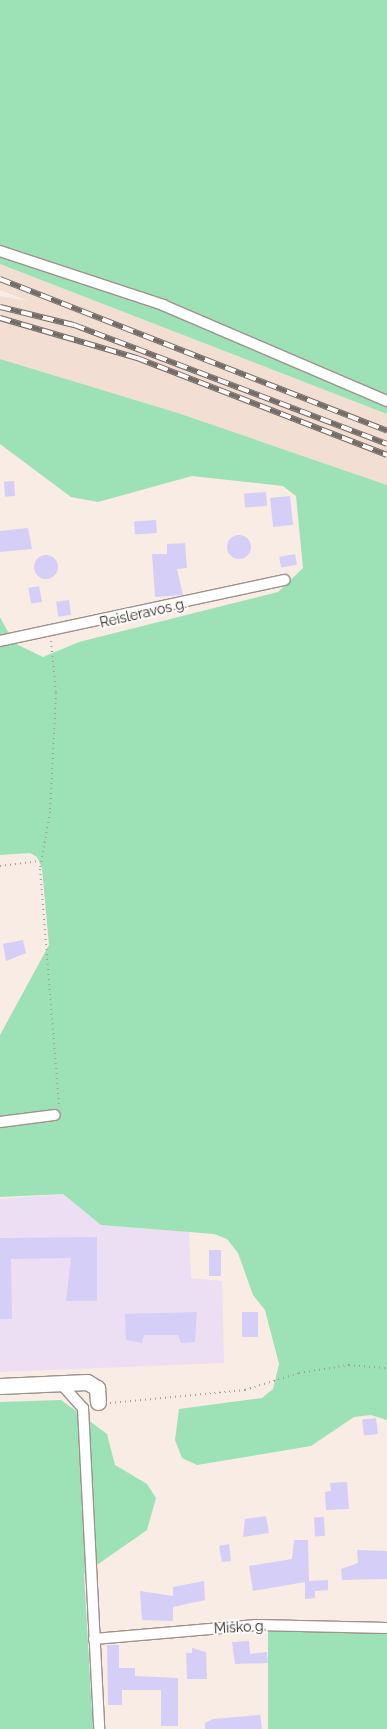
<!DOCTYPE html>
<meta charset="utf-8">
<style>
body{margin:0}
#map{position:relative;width:387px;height:1729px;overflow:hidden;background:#f9ece4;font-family:Raleway,sans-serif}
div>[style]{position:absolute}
.built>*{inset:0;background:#f3ded3}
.education>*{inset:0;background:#ecdff3}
.green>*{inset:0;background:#9de1b6;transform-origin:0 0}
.building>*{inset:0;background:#d5cef6;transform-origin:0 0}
.round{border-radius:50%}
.path>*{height:2px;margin-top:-1px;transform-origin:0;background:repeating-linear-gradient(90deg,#a89e98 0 1px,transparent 0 5px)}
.roads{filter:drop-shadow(1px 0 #9e918b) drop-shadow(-1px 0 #9e918b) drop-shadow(0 1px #9e918b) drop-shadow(0 -1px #9e918b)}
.street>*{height:10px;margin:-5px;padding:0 5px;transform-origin:5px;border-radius:5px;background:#fff}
.secondary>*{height:15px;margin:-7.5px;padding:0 7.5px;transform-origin:7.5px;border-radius:7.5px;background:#fff}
.rail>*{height:5.5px;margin-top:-2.75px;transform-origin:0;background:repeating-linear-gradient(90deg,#fefbfa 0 11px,#746c67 0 22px);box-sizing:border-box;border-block:1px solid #746c67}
span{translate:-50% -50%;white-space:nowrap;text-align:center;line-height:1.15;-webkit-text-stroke:4px #fefbfa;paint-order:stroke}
.street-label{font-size:14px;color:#2f2a27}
</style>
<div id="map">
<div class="built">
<div style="clip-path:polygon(0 264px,387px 414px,387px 485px,178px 413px,0 359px,0 296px,28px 301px,0 290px)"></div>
</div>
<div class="education">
<div style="clip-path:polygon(63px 1194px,101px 1225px,189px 1232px,191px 1278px,222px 1281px,224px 1363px,0 1372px,0 1199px)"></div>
</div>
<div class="green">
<div style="clip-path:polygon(0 0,387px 0,387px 414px,0 264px)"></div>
<div style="clip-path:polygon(0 359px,178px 413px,387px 485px,387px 1420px,371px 1415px,354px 1417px,311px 1446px,197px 1465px,182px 1458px,175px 1440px,179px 1409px,262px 1398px,273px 1389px,279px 1364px,265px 1310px,253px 1295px,238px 1253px,227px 1239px,214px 1234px,101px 1225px,63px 1194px,0 1197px,0 1035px,49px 945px,42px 868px,37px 857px,30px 853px,0 855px,0 617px,14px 643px,43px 657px,79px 642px,278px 592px,303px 568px,296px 496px,283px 486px,192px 476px,98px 502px,71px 497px,0 444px)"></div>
<div style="clip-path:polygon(61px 1400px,107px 1434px,115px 1465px,147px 1484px,156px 1498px,147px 1530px,84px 1574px,93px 1729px,0 1729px,0 1402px)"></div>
<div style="left:387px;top:1632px;width:97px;height:119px;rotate:90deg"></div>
</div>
<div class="building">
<div style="left:14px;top:481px;width:15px;height:10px;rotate:86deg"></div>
<div style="left:266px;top:492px;width:14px;height:22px;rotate:86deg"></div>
<div style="left:290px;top:496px;width:29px;height:20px;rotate:84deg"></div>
<div style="left:156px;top:520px;width:13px;height:22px;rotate:86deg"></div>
<div style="clip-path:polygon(28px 528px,32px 549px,0 552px,0 531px)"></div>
<div class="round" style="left:227px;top:535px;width:24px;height:24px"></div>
<div style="clip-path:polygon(185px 543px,187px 568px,177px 569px,183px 595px,155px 597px,152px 554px,167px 554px,167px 544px)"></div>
<div style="left:295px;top:554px;width:11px;height:16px;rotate:80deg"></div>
<div class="round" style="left:34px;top:555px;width:24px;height:24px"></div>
<div style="left:39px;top:586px;width:16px;height:11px;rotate:79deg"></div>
<div style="left:69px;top:600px;width:15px;height:13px;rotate:82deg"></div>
<div style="clip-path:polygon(23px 940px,26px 953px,6px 961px,3px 944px)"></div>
<div style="clip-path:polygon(97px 1237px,97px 1301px,66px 1301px,71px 1258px,11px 1259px,12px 1319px,0 1319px,0 1238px)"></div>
<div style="left:209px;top:1250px;width:12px;height:26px"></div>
<div style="clip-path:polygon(197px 1312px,195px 1342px,181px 1343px,178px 1335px,144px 1335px,142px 1343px,126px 1340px,125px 1314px)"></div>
<div style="left:258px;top:1312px;width:25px;height:16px;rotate:90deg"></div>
<div style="left:376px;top:1418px;width:16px;height:14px;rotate:83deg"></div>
<div style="clip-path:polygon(347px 1482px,349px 1509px,326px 1510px,325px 1492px,331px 1491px,330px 1483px)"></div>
<div style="clip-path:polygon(266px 1516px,269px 1533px,243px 1537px,245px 1519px)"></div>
<div style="left:324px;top:1517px;width:19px;height:10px;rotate:87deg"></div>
<div style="clip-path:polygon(294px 1540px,308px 1540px,309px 1581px,328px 1580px,328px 1590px,315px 1591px,315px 1598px,305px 1599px,305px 1582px,253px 1591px,249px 1566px,292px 1559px)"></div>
<div style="clip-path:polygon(229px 1544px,231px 1561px,222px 1562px,219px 1546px)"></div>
<div style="clip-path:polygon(357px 1550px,387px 1551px,387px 1579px,342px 1580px,341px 1569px,358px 1563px)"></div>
<div style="clip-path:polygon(204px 1581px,205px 1600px,173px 1607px,173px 1621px,142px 1620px,140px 1591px,173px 1596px,173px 1587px)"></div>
<div style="clip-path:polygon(249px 1641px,250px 1654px,267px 1652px,268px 1663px,235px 1664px,232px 1642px)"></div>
<div style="clip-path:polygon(107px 1645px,119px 1645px,119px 1668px,135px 1668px,135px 1676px,178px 1678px,178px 1726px,161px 1726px,161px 1690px,122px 1690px,122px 1705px,108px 1705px)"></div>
<div style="clip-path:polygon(192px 1648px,206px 1652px,207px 1679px,187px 1679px,186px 1653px,192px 1653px)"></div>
<div style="clip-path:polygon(260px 1715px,262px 1729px,205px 1729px,205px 1723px,213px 1719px)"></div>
</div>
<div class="path">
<div style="left:51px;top:641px;width:52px;rotate:84.5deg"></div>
<div style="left:56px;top:693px;width:119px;rotate:92.9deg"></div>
<div style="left:50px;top:812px;width:58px;rotate:100deg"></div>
<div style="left:40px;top:869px;width:238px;rotate:85.4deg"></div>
<div style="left:0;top:866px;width:40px;rotate:-7.1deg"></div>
<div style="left:110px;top:1403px;width:136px;rotate:-5.5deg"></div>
<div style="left:245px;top:1390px;width:57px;rotate:-17.5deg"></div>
<div style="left:299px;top:1373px;width:51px;rotate:-9.1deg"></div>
<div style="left:349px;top:1365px;width:38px;rotate:5deg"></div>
</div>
<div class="roads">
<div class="street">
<div style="left:0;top:251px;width:172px;rotate:18.3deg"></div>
<div style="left:163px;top:305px;width:244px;rotate:23.2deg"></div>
<div style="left:0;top:641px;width:291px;rotate:-12.1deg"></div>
<div style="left:0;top:1122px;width:55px;rotate:-7.3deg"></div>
<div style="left:63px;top:1386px;width:30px;rotate:48deg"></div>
<div style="left:83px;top:1408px;width:321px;rotate:87.1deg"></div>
<div style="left:94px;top:1639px;width:163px;rotate:-4.9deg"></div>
<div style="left:256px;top:1625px;width:131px;rotate:1.3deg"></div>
</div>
<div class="secondary">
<div style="left:0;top:1386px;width:87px;rotate:-2.6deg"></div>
<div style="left:87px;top:1382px;width:12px;rotate:31deg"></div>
<div style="left:97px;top:1388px;width:14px;rotate:86deg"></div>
</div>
</div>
<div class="rail">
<div style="left:0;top:279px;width:416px;rotate:21.4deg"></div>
<div style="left:0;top:307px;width:76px;rotate:13.7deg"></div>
<div style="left:74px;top:325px;width:335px;rotate:20.8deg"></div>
<div style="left:0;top:318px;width:143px;rotate:16.3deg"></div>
<div style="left:137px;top:358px;width:268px;rotate:21.2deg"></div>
</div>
<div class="street-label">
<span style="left:143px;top:613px;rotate:-13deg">Reisleravos g.</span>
<span style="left:240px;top:1627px;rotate:-3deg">Miško g.</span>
</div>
</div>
